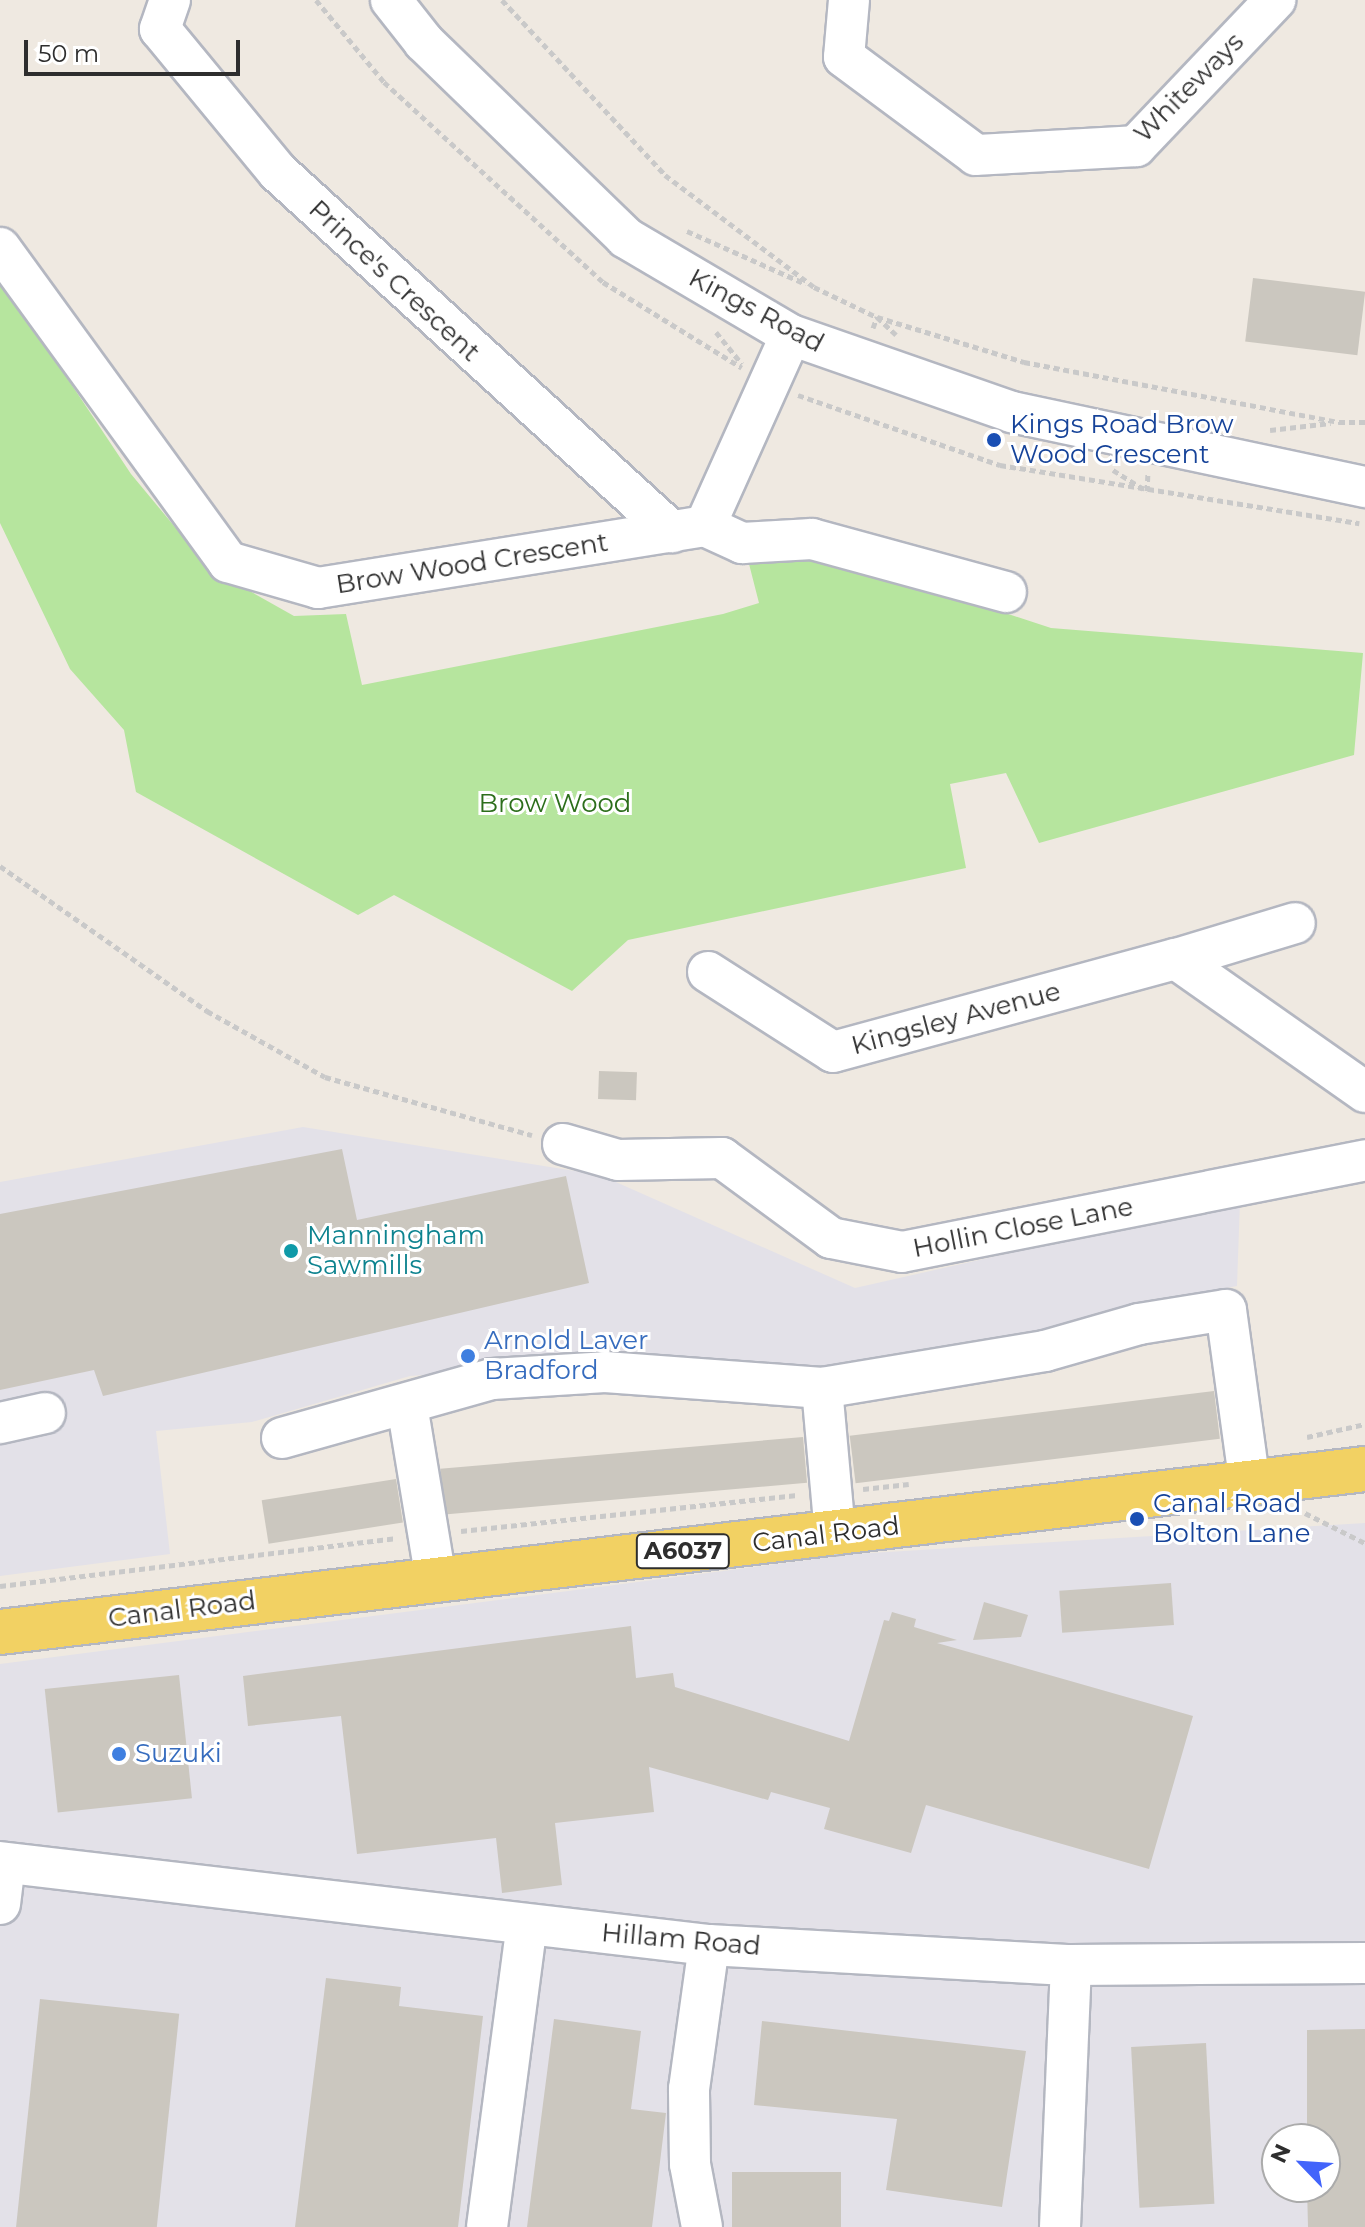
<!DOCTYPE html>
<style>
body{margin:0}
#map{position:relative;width:1365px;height:2227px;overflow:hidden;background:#efe9e1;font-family:Montserrat,sans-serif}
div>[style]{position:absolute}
.industrial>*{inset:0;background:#e3e1e8}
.green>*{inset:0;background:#b6e59e}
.building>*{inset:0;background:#cbc7bf;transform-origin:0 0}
.path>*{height:5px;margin-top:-2.5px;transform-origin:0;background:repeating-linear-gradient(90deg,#c9c9c9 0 6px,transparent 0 10px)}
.roads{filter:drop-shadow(2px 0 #b4b7c1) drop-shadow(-2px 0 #b4b7c1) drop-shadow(0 2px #b4b7c1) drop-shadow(0 -2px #b4b7c1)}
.minor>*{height:40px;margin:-20px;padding:0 20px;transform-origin:20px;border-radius:20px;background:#fff}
.major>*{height:44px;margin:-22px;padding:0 22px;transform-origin:22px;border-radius:22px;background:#f2d163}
.dots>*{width:22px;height:22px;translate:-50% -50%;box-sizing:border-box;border:4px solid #fff;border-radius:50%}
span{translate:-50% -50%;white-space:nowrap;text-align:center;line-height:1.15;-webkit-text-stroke:6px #fff;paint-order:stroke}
.shield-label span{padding:2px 6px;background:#fff;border:2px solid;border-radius:6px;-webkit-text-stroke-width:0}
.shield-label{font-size:24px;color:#2e2e2e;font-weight:700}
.street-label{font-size:26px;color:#2e2e2e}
.transit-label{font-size:26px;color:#164399}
.left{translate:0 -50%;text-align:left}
.park-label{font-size:26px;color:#2c6e1b}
.culture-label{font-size:26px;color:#0d838f}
.shop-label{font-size:26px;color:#366cbe}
.north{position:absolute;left:1261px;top:2123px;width:80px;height:80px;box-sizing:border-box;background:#fff;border:2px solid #ababab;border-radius:50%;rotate:295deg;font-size:22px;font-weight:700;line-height:32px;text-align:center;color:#2e2e2e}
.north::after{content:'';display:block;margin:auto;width:28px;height:36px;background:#4264fb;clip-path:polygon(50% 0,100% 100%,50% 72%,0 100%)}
.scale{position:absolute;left:24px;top:40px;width:216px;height:36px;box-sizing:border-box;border:4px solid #2e2e2e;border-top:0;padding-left:10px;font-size:24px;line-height:28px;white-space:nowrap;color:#2e2e2e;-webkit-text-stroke:6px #fff;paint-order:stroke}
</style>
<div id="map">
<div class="industrial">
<div style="clip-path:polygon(303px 1127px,600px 1175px,855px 1288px,1240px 1201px,1237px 1286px,1135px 1305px,965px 1351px,832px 1372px,614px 1360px,410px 1376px,252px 1422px,156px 1431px,170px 1554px,0 1576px,0 1182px)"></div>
<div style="clip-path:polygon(evenodd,1365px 1523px,1365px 2227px,0 2227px,0 1664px,855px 1554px,1365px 1523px,1277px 2139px,1325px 2139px,1325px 2187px,1277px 2187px,1277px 2139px)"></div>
</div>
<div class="green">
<div style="clip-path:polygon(0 277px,131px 474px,209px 568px,294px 616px,346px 614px,362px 685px,723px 614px,759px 603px,748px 560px,831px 556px,1051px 628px,1363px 653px,1354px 755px,1039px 843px,1006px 773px,950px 784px,966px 868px,628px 940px,572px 991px,394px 895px,358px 915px,136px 792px,124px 730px,70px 669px,0 523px)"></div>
</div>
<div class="building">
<div style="left:1253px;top:278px;width:113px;height:64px;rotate:7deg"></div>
<div style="left:599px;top:1071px;width:38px;height:28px;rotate:2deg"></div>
<div style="clip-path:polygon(342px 1149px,357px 1220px,566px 1176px,589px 1283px,103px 1396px,94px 1370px,0 1390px,0 1214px)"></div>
<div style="left:1214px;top:1391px;width:48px;height:367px;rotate:83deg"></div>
<div style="left:803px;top:1437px;width:46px;height:364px;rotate:85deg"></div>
<div style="left:396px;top:1479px;width:44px;height:136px;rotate:81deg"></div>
<div style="left:1171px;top:1583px;width:42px;height:112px;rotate:86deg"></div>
<div style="clip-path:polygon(984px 1602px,1028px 1615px,1021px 1637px,973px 1640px)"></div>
<div style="clip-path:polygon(892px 1612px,916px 1619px,914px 1627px,957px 1640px,937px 1643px,1193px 1716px,1149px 1869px,926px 1805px,911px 1853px,824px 1829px,830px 1808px,771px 1792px,768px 1800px,649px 1767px,654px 1812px,555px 1823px,562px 1885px,502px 1893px,496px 1838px,357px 1854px,341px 1716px,248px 1726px,243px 1676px,631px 1626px,636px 1678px,673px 1673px,675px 1687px,849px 1741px,884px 1620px,889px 1621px)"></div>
<div style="left:179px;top:1675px;width:124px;height:135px;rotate:84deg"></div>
<div style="clip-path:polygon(326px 1978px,401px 1987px,399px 2006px,483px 2016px,458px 2227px,295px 2227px)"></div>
<div style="left:40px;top:1999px;width:140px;height:230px;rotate:6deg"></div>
<div style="clip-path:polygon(554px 2019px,641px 2031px,631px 2109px,666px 2113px,652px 2227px,527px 2227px)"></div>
<div style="clip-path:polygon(762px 2021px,1026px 2051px,1002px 2207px,886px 2190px,897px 2119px,754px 2105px)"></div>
<div style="clip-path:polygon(1365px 2029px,1365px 2227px,1308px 2227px,1307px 2187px,1325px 2187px,1325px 2139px,1307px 2139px,1307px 2030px)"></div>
<div style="left:1206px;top:2043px;width:161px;height:75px;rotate:87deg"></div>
<div style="left:841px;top:2172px;width:55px;height:109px;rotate:90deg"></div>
</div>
<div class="path">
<div style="left:316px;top:0;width:107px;rotate:50.3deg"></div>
<div style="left:384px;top:82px;width:297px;rotate:42.4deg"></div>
<div style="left:603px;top:282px;width:163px;rotate:31.7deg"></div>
<div style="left:502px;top:0;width:239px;rotate:47deg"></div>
<div style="left:665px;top:175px;width:186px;rotate:36.9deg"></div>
<div style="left:814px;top:287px;width:70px;rotate:25.5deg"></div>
<div style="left:877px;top:317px;width:154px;rotate:17deg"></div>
<div style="left:1024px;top:362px;width:321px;rotate:10.8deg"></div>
<div style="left:1339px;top:422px;width:26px"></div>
<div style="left:687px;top:231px;width:130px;rotate:24deg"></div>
<div style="left:873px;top:328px;width:12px;rotate:-70deg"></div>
<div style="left:877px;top:317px;width:26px;rotate:43deg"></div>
<div style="left:716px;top:332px;width:41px;rotate:50.9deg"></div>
<div style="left:798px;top:395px;width:214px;rotate:19.1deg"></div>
<div style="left:1000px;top:465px;width:364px;rotate:9.2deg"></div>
<div style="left:1270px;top:430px;width:61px;rotate:-6.5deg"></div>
<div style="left:1113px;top:470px;width:40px;rotate:32deg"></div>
<div style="left:1147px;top:491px;width:17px;rotate:-87deg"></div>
<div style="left:0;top:866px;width:253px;rotate:35deg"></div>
<div style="left:207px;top:1011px;width:135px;rotate:29.2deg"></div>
<div style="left:325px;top:1077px;width:215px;rotate:15.7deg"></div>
<div style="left:1307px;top:1437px;width:59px;rotate:-12.6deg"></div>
<div style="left:863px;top:1489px;width:46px;rotate:-6.2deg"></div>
<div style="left:1305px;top:1513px;width:67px;rotate:26.6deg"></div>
<div style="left:461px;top:1531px;width:338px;rotate:-6.1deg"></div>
<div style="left:0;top:1586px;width:398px;rotate:-6.9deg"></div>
</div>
<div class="roads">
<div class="minor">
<div style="left:170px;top:0;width:31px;rotate:109deg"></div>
<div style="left:160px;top:29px;width:185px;rotate:50.5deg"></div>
<div style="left:278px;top:172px;width:534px;rotate:42.42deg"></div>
<div style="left:391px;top:0;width:53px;rotate:51.8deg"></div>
<div style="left:424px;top:42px;width:281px;rotate:44.1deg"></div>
<div style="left:626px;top:238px;width:191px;rotate:30.5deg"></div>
<div style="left:791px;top:335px;width:234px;rotate:19.2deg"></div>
<div style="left:1012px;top:412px;width:361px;rotate:12deg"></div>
<div style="left:849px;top:0;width:57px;rotate:95deg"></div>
<div style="left:844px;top:57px;width:164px;rotate:36.6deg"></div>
<div style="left:976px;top:155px;width:160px;rotate:-3.2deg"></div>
<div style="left:1136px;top:146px;width:202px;rotate:-46.4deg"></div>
<div style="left:0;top:248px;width:388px;rotate:54deg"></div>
<div style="left:228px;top:562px;width:94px;rotate:16.1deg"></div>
<div style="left:318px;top:588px;width:392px;rotate:-9.1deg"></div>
<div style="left:705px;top:526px;width:209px;rotate:-65.8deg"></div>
<div style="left:705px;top:526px;width:41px;rotate:24.7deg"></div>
<div style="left:742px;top:543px;width:70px;rotate:-3.3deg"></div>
<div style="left:812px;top:539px;width:201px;rotate:15.3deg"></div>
<div style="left:1176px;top:959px;width:124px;rotate:-16.8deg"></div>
<div style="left:708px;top:972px;width:148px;rotate:32.6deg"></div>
<div style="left:833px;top:1052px;width:355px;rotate:-15.2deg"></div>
<div style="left:1176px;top:959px;width:231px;rotate:35.1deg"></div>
<div style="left:563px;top:1144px;width:57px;rotate:16.2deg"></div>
<div style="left:618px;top:1160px;width:104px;rotate:-1.1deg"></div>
<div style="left:722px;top:1158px;width:135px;rotate:36.3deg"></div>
<div style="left:831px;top:1238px;width:72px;rotate:11.2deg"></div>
<div style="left:902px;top:1252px;width:472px;rotate:-11.2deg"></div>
<div style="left:822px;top:1388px;width:147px;rotate:84.9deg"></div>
<div style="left:407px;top:1405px;width:178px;rotate:80.6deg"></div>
<div style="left:0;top:1423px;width:46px;rotate:-12.5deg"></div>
<div style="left:282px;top:1438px;width:218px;rotate:-15.7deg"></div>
<div style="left:492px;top:1379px;width:113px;rotate:-3.5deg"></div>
<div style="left:605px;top:1372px;width:218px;rotate:4.2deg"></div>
<div style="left:822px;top:1388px;width:226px;rotate:-9.4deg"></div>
<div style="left:1045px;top:1351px;width:98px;rotate:-16deg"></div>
<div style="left:1139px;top:1324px;width:88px;rotate:-9.1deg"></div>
<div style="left:1226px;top:1310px;width:177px;rotate:82.2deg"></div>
<div style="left:0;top:1862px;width:714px;rotate:6.68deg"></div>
<div style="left:709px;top:1945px;width:363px;rotate:3.2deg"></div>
<div style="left:1071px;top:1965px;width:294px;rotate:-0.4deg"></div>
<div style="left:0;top:1904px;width:41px;rotate:-83deg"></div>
<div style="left:487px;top:2227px;width:305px;rotate:-82.5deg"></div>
<div style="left:702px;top:2227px;width:64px;rotate:-100.8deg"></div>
<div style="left:690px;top:2164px;width:75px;rotate:-90.8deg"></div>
<div style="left:689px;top:2089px;width:145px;rotate:-82.1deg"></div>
<div style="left:1060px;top:2227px;width:262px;rotate:-87.6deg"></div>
</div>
<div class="major">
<div style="left:0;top:1632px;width:1375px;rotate:-6.81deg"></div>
</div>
</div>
<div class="dots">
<div style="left:994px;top:440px;background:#1a4fb4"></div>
<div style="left:291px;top:1251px;background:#0f9aa8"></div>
<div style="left:468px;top:1356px;background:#3f7fe0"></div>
<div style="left:1137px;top:1519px;background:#1a4fb4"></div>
<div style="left:119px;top:1754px;background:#3f7fe0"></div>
</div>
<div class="shield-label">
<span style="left:683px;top:1551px">A6037</span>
</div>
<div class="street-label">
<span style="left:1189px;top:88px;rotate:-45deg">Whiteways</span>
<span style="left:394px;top:281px;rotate:43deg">Prince's Crescent</span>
<span style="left:756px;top:311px;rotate:28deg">Kings Road</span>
<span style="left:472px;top:564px;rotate:-9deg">Brow Wood Crescent</span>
<span style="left:956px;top:1019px;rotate:-15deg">Kingsley Avenue</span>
<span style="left:1023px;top:1228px;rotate:-11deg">Hollin Close Lane</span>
<span style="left:826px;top:1535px;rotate:-7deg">Canal Road</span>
<span style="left:182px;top:1610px;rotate:-7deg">Canal Road</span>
<span style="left:681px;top:1940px;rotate:5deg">Hillam Road</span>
</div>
<div class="transit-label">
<span class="left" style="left:1010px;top:440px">Kings Road Brow<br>Wood Crescent</span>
<span class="left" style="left:1153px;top:1519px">Canal Road<br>Bolton Lane</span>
</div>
<div class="park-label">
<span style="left:555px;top:804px">Brow Wood</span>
</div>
<div class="culture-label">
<span class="left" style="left:307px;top:1251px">Manningham<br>Sawmills</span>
</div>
<div class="shop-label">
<span class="left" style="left:484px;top:1356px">Arnold Laver<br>Bradford</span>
<span class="left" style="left:135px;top:1754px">Suzuki</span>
</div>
<div class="north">N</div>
<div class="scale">50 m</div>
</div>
